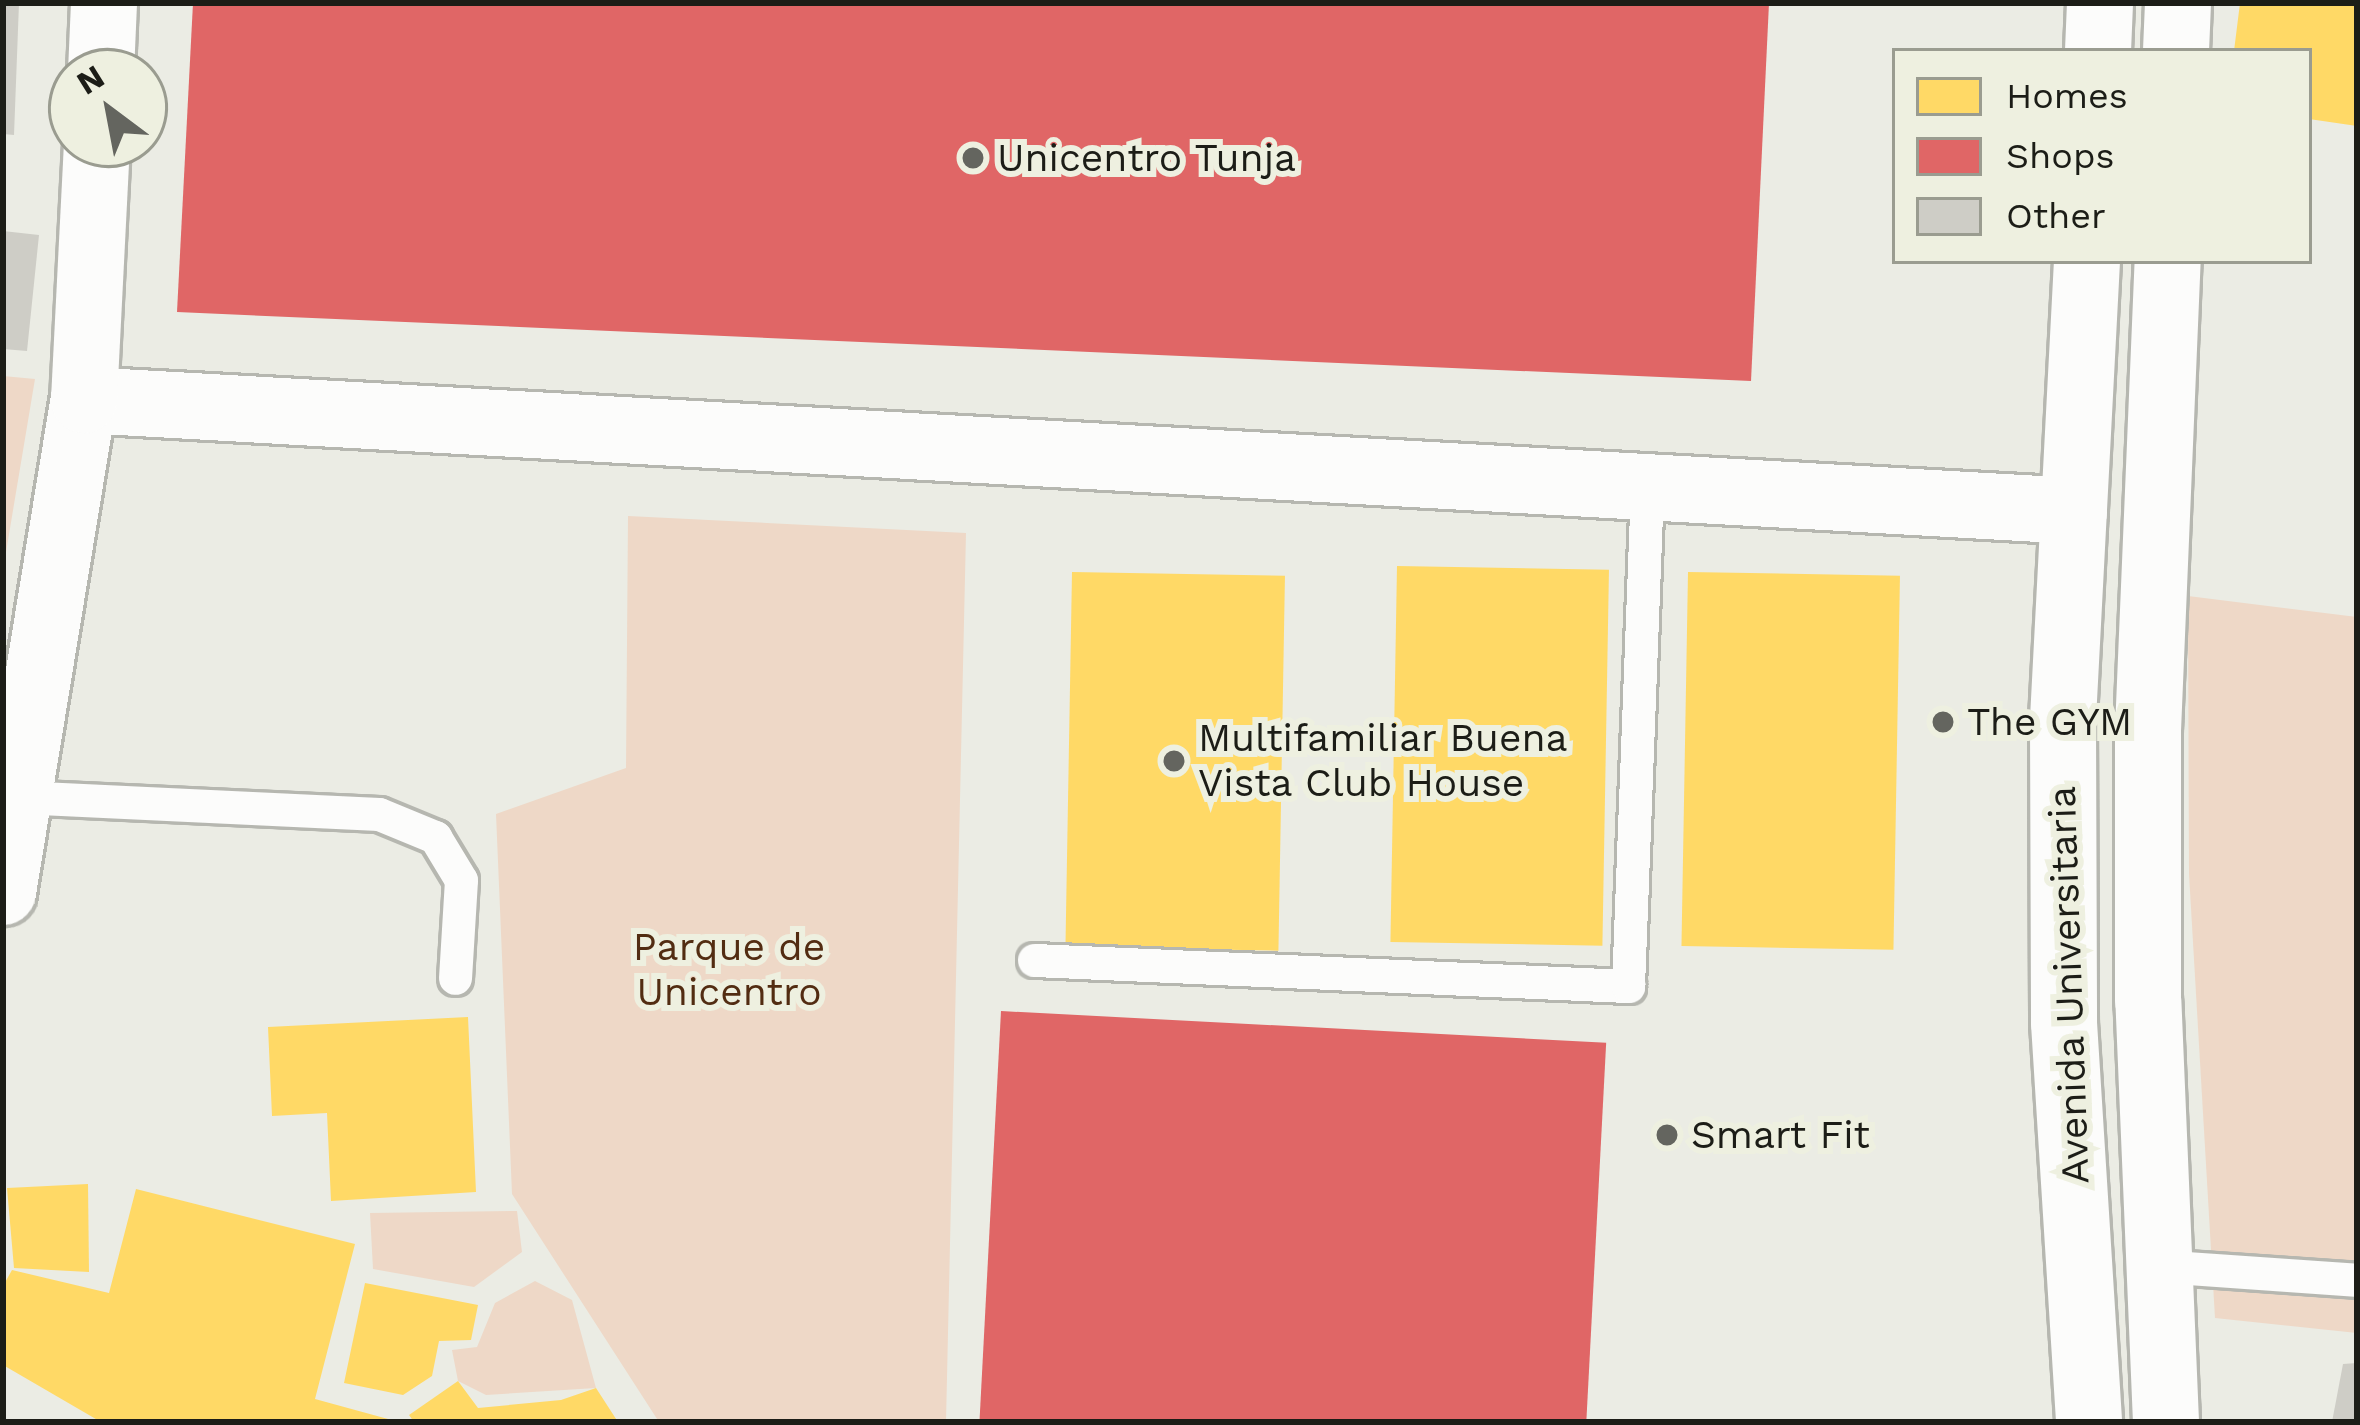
<!DOCTYPE html>
<style>
body{margin:0}
#map{position:relative;width:2360px;height:1425px;overflow:hidden;background:#ebece4;font-family:"Work Sans",sans-serif}
div>[style]{position:absolute}
.green>*{inset:0;background:#eed8c7}
.homes>*{inset:0;background:#ffd966;transform-origin:0 0}
.shops>*{inset:0;background:#e06666;transform-origin:0 0}
.building>*{inset:0;background:#cecdc6}
.roads{filter:drop-shadow(3px 0 #b6b7b0) drop-shadow(-3px 0 #b6b7b0) drop-shadow(0 3px #b6b7b0) drop-shadow(0 -3px #b6b7b0)}
.service>*{height:33px;margin:-16.5px;padding:0 16.5px;transform-origin:16.5px;border-radius:16.5px;background:#fcfcfb}
.minor>*{height:66px;margin:-33px;padding:0 33px;transform-origin:33px;border-radius:33px;background:#fcfcfb}
.secondary>*{height:66px;margin:-33px;padding:0 33px;transform-origin:33px;border-radius:33px;background:#fcfcfb}
.dots>*{width:33px;height:33px;translate:-50% -50%;box-sizing:border-box;border:6px solid #eef0e0;border-radius:50%}
span{translate:-50% -50%;white-space:nowrap;text-align:center;line-height:1.15;-webkit-text-stroke:12px #eef0e0;paint-order:stroke}
.poi-label{font-size:39px;color:#1c1d17}
.left{translate:0 -50%;text-align:left}
.park-label{font-size:39px;color:#522c12}
.street-label{font-size:39px;color:#1c1d17}
.frame{position:absolute;inset:0;border:6px solid #1c1d17;pointer-events:none}
.legend{position:absolute;left:1892px;top:48px;width:420px;height:216px;box-sizing:border-box;background:#eef0e0;border:3px solid #9a9c90;margin:0;padding:15px 21px;list-style:none;font-size:36px;color:#1c1d17}
.legend li{display:flex;align-items:center;gap:24px;height:60px}
.legend b{width:60px;border:3px solid #9a9c90}
.north{position:absolute;left:48px;top:48px;width:120px;height:120px;box-sizing:border-box;background:#eef0e0;border:3px solid #9a9c90;border-radius:50%;rotate:328deg;font-size:33px;font-weight:700;line-height:48px;text-align:center;color:#1c1d17}
.north::after{content:'';display:block;margin:auto;width:42px;height:54px;background:#64655f;clip-path:polygon(50% 0,100% 100%,50% 72%,0 100%)}
</style>
<div id="map">
<div class="green">
<div style="clip-path:polygon(3px 376px,35px 379px,3px 570px)"></div>
<div style="clip-path:polygon(628px 516px,966px 533px,946px 1422px,659px 1422px,512px 1194px,496px 814px,626px 768px)"></div>
<div style="clip-path:polygon(2188px 596px,2357px 617px,2357px 1333px,2215px 1318px,2189px 874px)"></div>
<div style="clip-path:polygon(517px 1211px,522px 1252px,474px 1287px,373px 1269px,370px 1213px)"></div>
<div style="clip-path:polygon(535px 1281px,572px 1300px,596px 1388px,486px 1395px,458px 1381px,452px 1350px,477px 1347px,495px 1303px)"></div>
</div>
<div class="homes">
<div style="clip-path:polygon(2240px 3px,2357px 3px,2357px 126px,2309px 119px,2309px 51px,2234px 51px)"></div>
<div style="left:1397px;top:566px;width:212px;height:376px;rotate:1deg"></div>
<div style="left:1072px;top:572px;width:213px;height:375px;rotate:1deg"></div>
<div style="left:1688px;top:572px;width:212px;height:374px;rotate:1deg"></div>
<div style="clip-path:polygon(468px 1017px,476px 1192px,331px 1201px,327px 1113px,272px 1116px,268px 1027px)"></div>
<div style="clip-path:polygon(88px 1184px,89px 1272px,14px 1268px,7px 1188px)"></div>
<div style="clip-path:polygon(136px 1189px,355px 1244px,315px 1399px,399px 1422px,101px 1422px,3px 1365px,3px 1286px,12px 1270px,109px 1293px)"></div>
<div style="clip-path:polygon(365px 1283px,478px 1305px,471px 1340px,439px 1341px,432px 1376px,403px 1395px,344px 1383px)"></div>
<div style="clip-path:polygon(458px 1381px,478px 1408px,561px 1400px,596px 1388px,618px 1422px,414px 1422px,409px 1415px)"></div>
</div>
<div class="shops">
<div style="clip-path:polygon(193px 3px,1769px 3px,1751px 381px,177px 312px)"></div>
<div style="left:1001px;top:1011px;width:606px;height:412px;rotate:3deg"></div>
</div>
<div class="building">
<div style="clip-path:polygon(3px 3px,19px 3px,14px 135px,3px 134px)"></div>
<div style="clip-path:polygon(3px 231px,39px 235px,27px 351px,3px 349px)"></div>
<div style="clip-path:polygon(2357px 1363px,2357px 1422px,2332px 1422px,2343px 1364px)"></div>
</div>
<div class="roads">
<div class="service">
<div style="left:19px;top:797px;width:360px;rotate:2.7deg"></div>
<div style="left:379px;top:814px;width:61px;rotate:22.3deg"></div>
<div style="left:435px;top:837px;width:50px;rotate:58.8deg"></div>
<div style="left:461px;top:880px;width:98px;rotate:93.5deg"></div>
<div style="left:1034px;top:960px;width:595px;rotate:2.51deg"></div>
<div style="left:1628px;top:986px;width:500px;rotate:-87.82deg"></div>
<div style="left:2159px;top:1266px;width:198px;rotate:4deg"></div>
</div>
<div class="minor">
<div style="left:101px;top:72px;width:69px;rotate:-87.5deg"></div>
<div style="left:84px;top:400px;width:1993px;rotate:3.19deg"></div>
<div style="left:3px;top:892px;width:499px;rotate:-80.7deg"></div>
<div style="left:84px;top:400px;width:256px;rotate:-87.1deg"></div>
</div>
<div class="secondary">
<div style="left:2098px;top:51px;width:48px;rotate:-87.6deg"></div>
<div style="left:2176px;top:51px;width:48px;rotate:-87.6deg"></div>
<div style="left:2087px;top:261px;width:465px;rotate:93deg"></div>
<div style="left:2063px;top:725px;width:298px;rotate:89.8deg"></div>
<div style="left:2064px;top:1023px;width:400px;rotate:86.4deg"></div>
<div style="left:2166px;top:1422px;width:421px;rotate:-92.4deg"></div>
<div style="left:2148px;top:1001px;width:271px;rotate:-90deg"></div>
<div style="left:2148px;top:730px;width:469px;rotate:-87.6deg"></div>
</div>
</div>
<div class="dots">
<div style="left:973px;top:158px;background:#64655f"></div>
<div style="left:1943px;top:722px;background:#64655f"></div>
<div style="left:1174px;top:761px;background:#64655f"></div>
<div style="left:1667px;top:1135px;background:#64655f"></div>
</div>
<div class="poi-label">
<span class="left" style="left:997px;top:158px">Unicentro Tunja</span>
<span class="left" style="left:1967px;top:722px">The GYM</span>
<span class="left" style="left:1198px;top:761px">Multifamiliar Buena<br>Vista Club House</span>
<span class="left" style="left:1691px;top:1135px">Smart Fit</span>
</div>
<div class="park-label">
<span style="left:729px;top:970px">Parque de<br>Unicentro</span>
</div>
<div class="street-label">
<span style="left:2069px;top:985px;rotate:-92deg">Avenida Universitaria</span>
</div>
<div class="frame"></div>
<ul class="legend">
<li><b style="height:33px;background:#ffd966"></b>Homes</li>
<li><b style="height:33px;background:#e06666"></b>Shops</li>
<li><b style="height:33px;background:#cecdc6"></b>Other</li>
</ul>
<div class="north">N</div>
</div>
